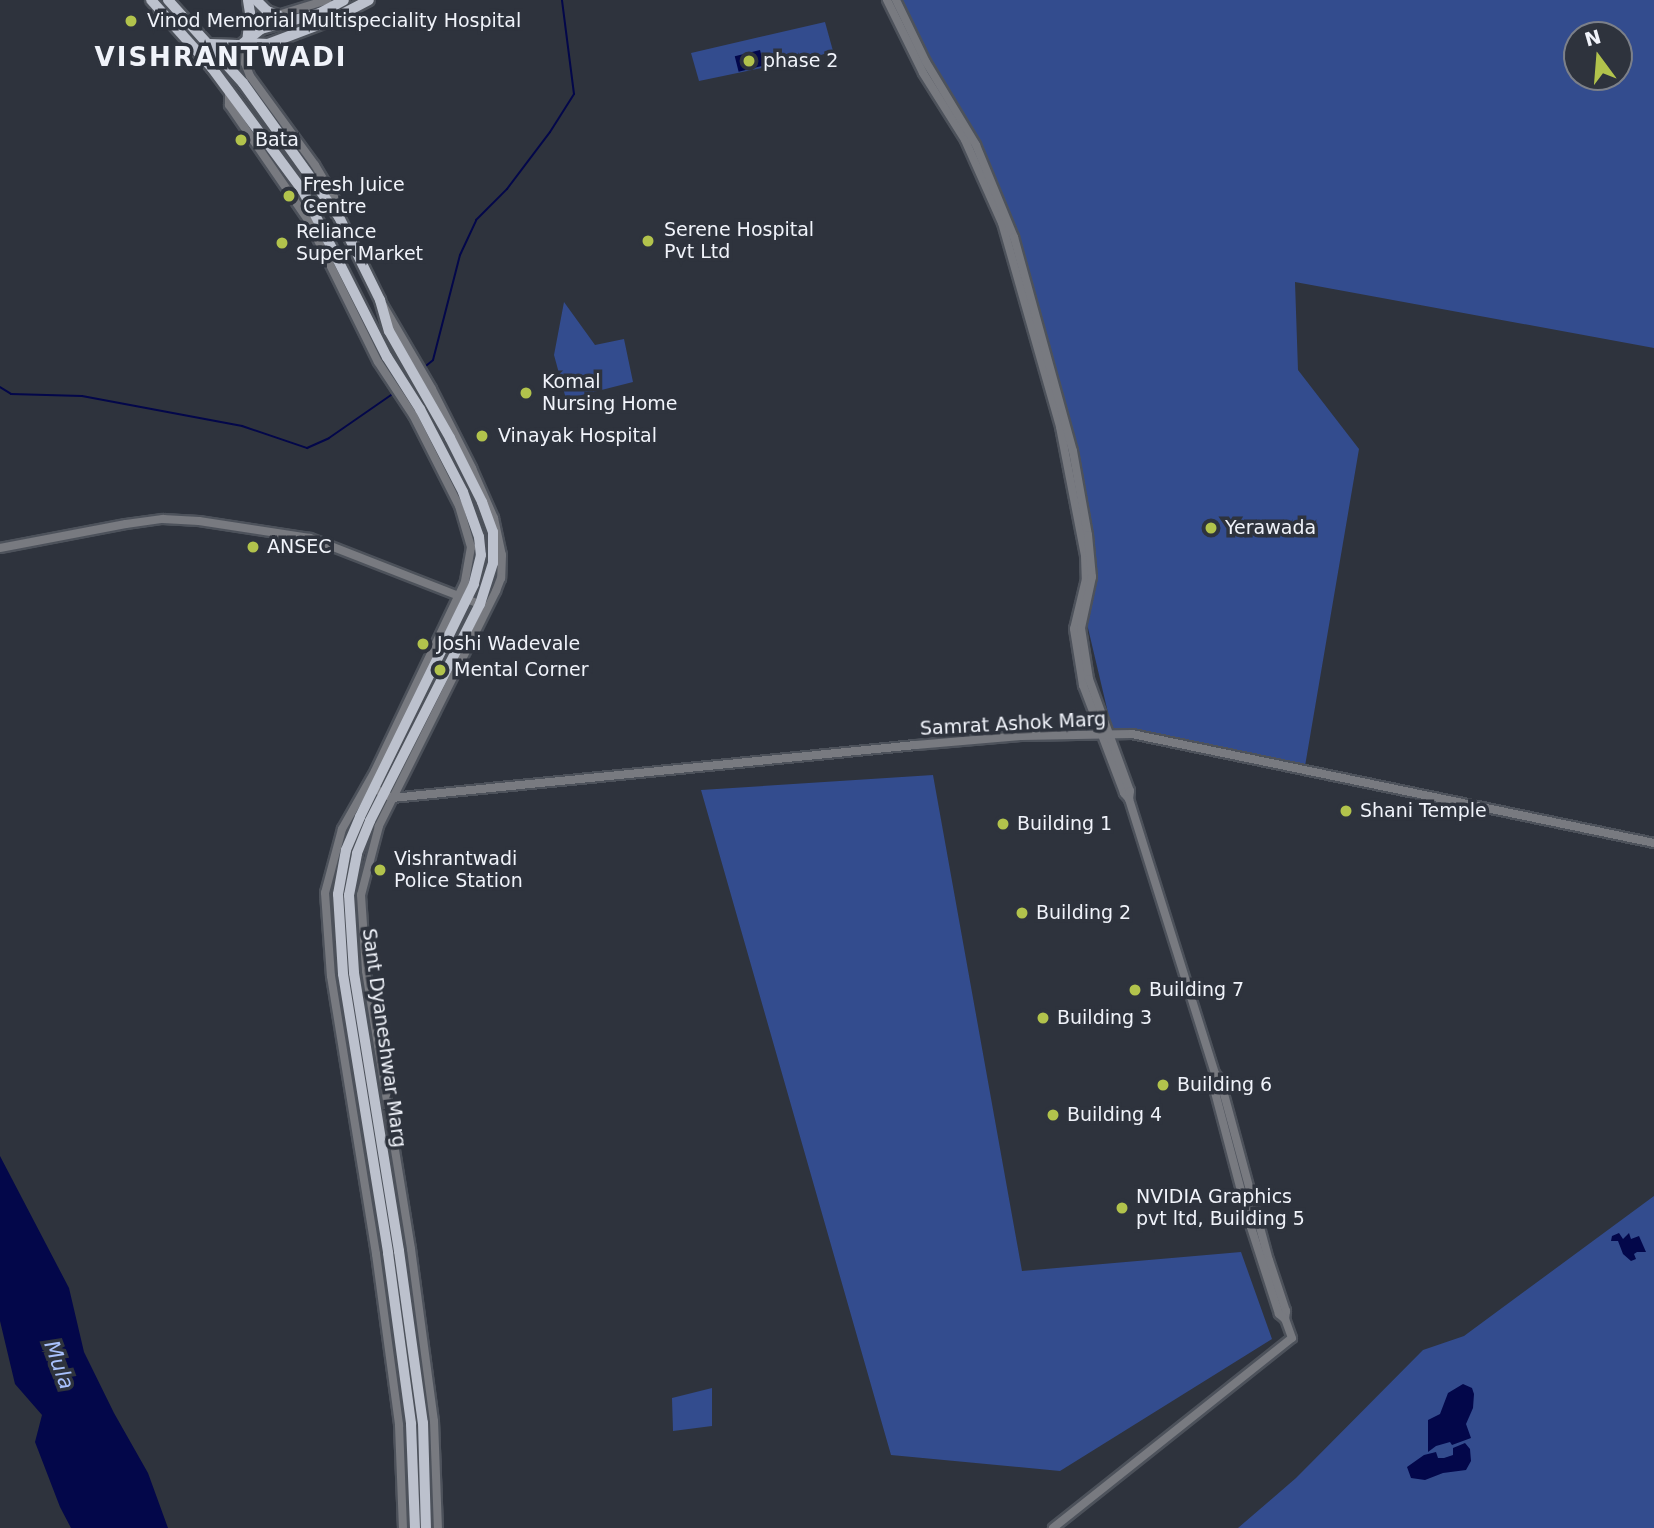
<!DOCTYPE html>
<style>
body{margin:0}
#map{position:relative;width:1654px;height:1528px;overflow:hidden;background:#2e333d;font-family:"DejaVu Sans",sans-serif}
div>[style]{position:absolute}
.green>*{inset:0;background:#334c8e}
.water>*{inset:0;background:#03074a;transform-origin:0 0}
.stream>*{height:2px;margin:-1px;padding:0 1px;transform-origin:1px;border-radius:1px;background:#03074a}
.roads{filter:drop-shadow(2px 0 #4d525b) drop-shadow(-2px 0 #4d525b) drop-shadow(0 2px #4d525b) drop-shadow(0 -2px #4d525b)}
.minor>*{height:8px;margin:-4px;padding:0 4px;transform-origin:4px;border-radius:4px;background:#787a80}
.major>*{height:10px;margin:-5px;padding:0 5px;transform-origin:5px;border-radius:5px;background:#bcc1cd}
.dots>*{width:19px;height:19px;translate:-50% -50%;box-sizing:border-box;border:4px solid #2e333d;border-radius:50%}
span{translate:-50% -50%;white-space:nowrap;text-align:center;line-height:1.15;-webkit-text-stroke:7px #2e333d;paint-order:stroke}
.poi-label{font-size:19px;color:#f0f3fa}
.left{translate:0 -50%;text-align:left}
.street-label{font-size:19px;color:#f0f3fa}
.water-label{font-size:21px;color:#a8c1fc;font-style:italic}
.district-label{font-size:26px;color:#f0f3fa;font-weight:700;letter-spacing:2px}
.north{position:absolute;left:1563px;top:21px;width:70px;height:70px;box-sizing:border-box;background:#2e333d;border:2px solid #7c8089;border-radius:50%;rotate:344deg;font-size:19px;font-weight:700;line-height:28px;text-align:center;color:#f0f3fa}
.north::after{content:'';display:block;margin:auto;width:24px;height:32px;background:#b2c34c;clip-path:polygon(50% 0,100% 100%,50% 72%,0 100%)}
</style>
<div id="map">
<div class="green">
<div style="clip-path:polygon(evenodd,891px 0,1654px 0,1654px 348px,1295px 282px,1298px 370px,1359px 449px,1304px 772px,1113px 734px,1079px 590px,1083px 577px,1089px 577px,1067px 423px,966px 138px,891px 0,1577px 35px,1619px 35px,1619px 77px,1577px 77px,1577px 35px)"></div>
<div style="clip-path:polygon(825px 22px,833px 51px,815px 57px,699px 81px,691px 53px)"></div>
<div style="clip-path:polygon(564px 302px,595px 345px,624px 339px,633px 382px,566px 399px,554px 355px)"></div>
<div style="clip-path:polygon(933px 775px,1022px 1271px,1241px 1252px,1272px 1339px,1060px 1471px,891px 1455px,701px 790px)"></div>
<div style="clip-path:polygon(1654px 1196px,1654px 1528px,1238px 1528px,1296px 1478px,1423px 1350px,1464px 1336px)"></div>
<div style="clip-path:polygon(712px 1388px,712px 1426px,673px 1431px,672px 1398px)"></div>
</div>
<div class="water">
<div style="left:760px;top:50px;width:16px;height:26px;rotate:76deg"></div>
<div style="clip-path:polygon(0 1156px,69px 1288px,84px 1352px,114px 1413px,148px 1473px,168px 1528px,71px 1528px,60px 1507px,35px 1442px,42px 1415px,15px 1384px,0 1321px)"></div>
<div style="clip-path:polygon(1619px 1233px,1623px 1239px,1629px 1233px,1631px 1239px,1639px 1236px,1646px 1252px,1637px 1252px,1634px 1254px,1636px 1259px,1631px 1261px,1623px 1254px,1618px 1241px,1611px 1241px,1612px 1236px)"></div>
<div style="clip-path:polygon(1463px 1384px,1472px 1388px,1474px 1394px,1473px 1408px,1466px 1424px,1471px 1438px,1452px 1445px,1450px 1442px,1436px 1446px,1428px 1452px,1428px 1420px,1440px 1414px,1448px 1393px)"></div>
<div style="clip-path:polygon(1465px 1443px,1470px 1449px,1471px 1461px,1466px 1470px,1443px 1473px,1425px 1480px,1411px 1478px,1407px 1467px,1424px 1455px,1436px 1452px,1438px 1458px,1444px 1458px,1453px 1455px,1453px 1448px)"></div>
</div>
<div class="stream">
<div style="left:422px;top:369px;width:14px;rotate:-39deg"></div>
<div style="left:433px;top:360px;width:108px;rotate:-75.6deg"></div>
<div style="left:460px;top:255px;width:38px;rotate:-65deg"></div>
<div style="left:476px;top:220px;width:44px;rotate:-45deg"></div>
<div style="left:507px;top:189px;width:71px;rotate:-53deg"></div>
<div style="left:550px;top:132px;width:45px;rotate:-57.7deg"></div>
<div style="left:574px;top:94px;width:95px;rotate:-97.3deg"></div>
<div style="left:0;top:387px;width:13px;rotate:32deg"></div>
<div style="left:11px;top:394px;width:71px;rotate:1.6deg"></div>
<div style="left:82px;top:396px;width:163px;rotate:10.6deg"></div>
<div style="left:242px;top:426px;width:69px;rotate:18.7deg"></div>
<div style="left:307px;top:448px;width:24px;rotate:-24deg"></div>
<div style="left:329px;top:438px;width:79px;rotate:-34.7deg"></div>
</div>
<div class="roads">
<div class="minor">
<div style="left:887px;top:0;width:81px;rotate:63.7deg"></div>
<div style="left:923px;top:73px;width:79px;rotate:57.9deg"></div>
<div style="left:965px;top:140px;width:91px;rotate:66deg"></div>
<div style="left:1002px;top:223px;width:212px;rotate:74.1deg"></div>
<div style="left:1060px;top:427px;width:131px;rotate:79deg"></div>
<div style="left:1085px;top:556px;width:23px;rotate:88deg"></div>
<div style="left:1086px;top:579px;width:51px;rotate:103.5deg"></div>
<div style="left:1074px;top:629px;width:57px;rotate:80.9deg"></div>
<div style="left:1083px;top:685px;width:116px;rotate:69.2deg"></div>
<div style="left:1124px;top:793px;width:8px;rotate:50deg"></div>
<div style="left:896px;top:0;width:69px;rotate:64.2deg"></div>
<div style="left:926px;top:62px;width:97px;rotate:58.9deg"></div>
<div style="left:976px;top:145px;width:100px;rotate:67.6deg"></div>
<div style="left:1014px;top:237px;width:222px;rotate:74.6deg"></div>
<div style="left:1073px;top:451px;width:85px;rotate:79.9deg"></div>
<div style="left:1088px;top:535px;width:42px;rotate:84.6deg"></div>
<div style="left:1092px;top:577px;width:52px;rotate:102.2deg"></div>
<div style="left:1081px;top:628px;width:52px;rotate:81.1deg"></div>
<div style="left:1089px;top:679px;width:119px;rotate:69.9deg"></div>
<div style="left:1130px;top:791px;width:8px;rotate:97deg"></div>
<div style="left:1129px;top:799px;width:288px;rotate:72.6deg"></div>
<div style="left:1215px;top:1074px;width:7px;rotate:45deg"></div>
<div style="left:1220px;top:1079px;width:188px;rotate:74.9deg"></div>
<div style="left:1269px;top:1260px;width:54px;rotate:71.6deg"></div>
<div style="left:1286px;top:1311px;width:8px;rotate:97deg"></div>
<div style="left:249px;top:24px;width:82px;rotate:-17.1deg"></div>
<div style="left:246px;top:44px;width:19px;rotate:93deg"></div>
<div style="left:245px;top:63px;width:14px;rotate:69deg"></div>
<div style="left:250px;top:76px;width:110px;rotate:53.9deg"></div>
<div style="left:315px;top:165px;width:43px;rotate:59.3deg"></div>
<div style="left:337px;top:202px;width:15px;rotate:82deg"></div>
<div style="left:229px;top:90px;width:15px;rotate:90deg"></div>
<div style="left:229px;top:105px;width:140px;rotate:55.5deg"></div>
<div style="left:308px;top:220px;width:158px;rotate:63.8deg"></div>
<div style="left:378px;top:362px;width:64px;rotate:56.6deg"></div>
<div style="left:413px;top:415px;width:102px;rotate:63.2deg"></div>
<div style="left:459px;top:506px;width:43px;rotate:73.7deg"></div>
<div style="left:471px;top:547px;width:36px;rotate:100deg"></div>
<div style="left:465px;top:582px;width:209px;rotate:115.5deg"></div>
<div style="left:375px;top:771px;width:67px;rotate:119.6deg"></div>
<div style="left:342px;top:829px;width:66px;rotate:104.9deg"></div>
<div style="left:325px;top:893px;width:83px;rotate:85.9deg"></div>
<div style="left:331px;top:976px;width:282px;rotate:80.8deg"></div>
<div style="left:376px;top:1254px;width:173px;rotate:82.3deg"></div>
<div style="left:399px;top:1425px;width:103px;rotate:87.8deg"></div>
<div style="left:383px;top:305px;width:97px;rotate:59.7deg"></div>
<div style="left:432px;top:389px;width:89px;rotate:63.1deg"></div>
<div style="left:472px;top:468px;width:55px;rotate:66.3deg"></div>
<div style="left:494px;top:518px;width:38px;rotate:78deg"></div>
<div style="left:502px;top:555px;width:23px;rotate:92deg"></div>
<div style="left:501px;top:578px;width:14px;rotate:111deg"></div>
<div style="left:496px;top:591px;width:263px;rotate:116.5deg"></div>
<div style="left:379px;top:826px;width:71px;rotate:104.6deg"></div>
<div style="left:361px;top:895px;width:76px;rotate:86.2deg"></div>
<div style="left:366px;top:971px;width:282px;rotate:80.8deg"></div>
<div style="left:411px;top:1249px;width:174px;rotate:82.4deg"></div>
<div style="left:434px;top:1421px;width:107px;rotate:87.9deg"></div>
<div style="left:0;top:548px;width:128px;rotate:-10.8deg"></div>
<div style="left:126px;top:524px;width:37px;rotate:-8deg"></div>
<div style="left:163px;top:519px;width:36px;rotate:3deg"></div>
<div style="left:199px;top:521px;width:112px;rotate:8.7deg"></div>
<div style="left:310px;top:538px;width:187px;rotate:21.3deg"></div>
<div style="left:370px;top:786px;width:25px;rotate:29deg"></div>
<div style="left:392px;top:798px;width:527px;rotate:-5.78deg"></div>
<div style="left:916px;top:745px;width:105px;rotate:-4.9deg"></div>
<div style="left:1021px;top:736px;width:111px;rotate:-1deg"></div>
<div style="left:1132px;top:734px;width:533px;rotate:11.79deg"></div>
<div style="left:1053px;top:1528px;width:305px;rotate:-38.5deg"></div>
<div style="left:1292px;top:1338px;width:20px;rotate:-110deg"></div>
<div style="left:1285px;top:1319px;width:8px;rotate:-140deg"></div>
<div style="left:1279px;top:1314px;width:98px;rotate:-107.9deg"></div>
<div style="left:1249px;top:1221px;width:145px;rotate:-104.8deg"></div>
<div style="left:1212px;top:1081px;width:8px;rotate:-67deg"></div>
</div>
<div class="major">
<div style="left:151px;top:0;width:91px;rotate:48.1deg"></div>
<div style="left:212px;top:68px;width:153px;rotate:53.5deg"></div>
<div style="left:303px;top:191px;width:186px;rotate:63.2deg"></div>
<div style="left:387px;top:357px;width:62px;rotate:57.6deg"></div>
<div style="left:420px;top:409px;width:93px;rotate:62.6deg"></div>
<div style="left:463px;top:492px;width:48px;rotate:70.4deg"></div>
<div style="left:479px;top:537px;width:18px;rotate:84deg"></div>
<div style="left:481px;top:555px;width:30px;rotate:104deg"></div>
<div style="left:474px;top:584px;width:259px;rotate:116.1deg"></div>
<div style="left:360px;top:817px;width:36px;rotate:113deg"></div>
<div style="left:346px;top:850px;width:45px;rotate:100.3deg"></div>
<div style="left:338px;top:894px;width:80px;rotate:86.4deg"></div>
<div style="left:343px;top:974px;width:283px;rotate:80.8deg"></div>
<div style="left:388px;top:1253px;width:173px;rotate:82.3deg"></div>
<div style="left:411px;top:1424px;width:104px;rotate:87.8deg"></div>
<div style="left:168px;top:0;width:112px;rotate:47.9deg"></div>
<div style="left:243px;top:83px;width:165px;rotate:54.4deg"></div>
<div style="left:339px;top:217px;width:93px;rotate:63.7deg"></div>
<div style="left:380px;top:300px;width:32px;rotate:74deg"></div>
<div style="left:389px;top:331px;width:123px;rotate:60.3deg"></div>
<div style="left:450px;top:438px;width:72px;rotate:63.4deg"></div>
<div style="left:482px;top:502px;width:32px;rotate:70deg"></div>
<div style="left:493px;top:532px;width:31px;rotate:90deg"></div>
<div style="left:493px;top:563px;width:43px;rotate:107.6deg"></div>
<div style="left:480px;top:604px;width:243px;rotate:116.9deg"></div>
<div style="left:370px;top:821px;width:35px;rotate:112deg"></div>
<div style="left:357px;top:854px;width:42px;rotate:101deg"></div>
<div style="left:349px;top:895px;width:78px;rotate:86.3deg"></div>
<div style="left:354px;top:973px;width:282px;rotate:80.8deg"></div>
<div style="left:399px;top:1251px;width:174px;rotate:82.1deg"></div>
<div style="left:423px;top:1423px;width:105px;rotate:88.4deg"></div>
<div style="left:256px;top:0;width:16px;rotate:45deg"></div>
<div style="left:267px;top:11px;width:12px;rotate:20deg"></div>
<div style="left:247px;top:43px;width:21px;rotate:3deg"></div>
<div style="left:268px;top:44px;width:65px;rotate:-20.7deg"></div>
<div style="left:329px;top:21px;width:45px;rotate:-27.7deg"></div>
<div style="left:247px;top:43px;width:30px;rotate:-84deg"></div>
<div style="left:250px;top:13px;width:13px;rotate:-99deg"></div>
<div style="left:210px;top:44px;width:34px;rotate:2deg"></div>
<div style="left:212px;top:68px;width:63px;rotate:-38.5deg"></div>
<div style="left:261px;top:29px;width:61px;rotate:-15.2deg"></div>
<div style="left:320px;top:13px;width:27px;rotate:-28deg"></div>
</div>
</div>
<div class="dots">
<div style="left:131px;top:21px;background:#b2c34c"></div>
<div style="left:749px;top:61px;background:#b2c34c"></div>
<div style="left:241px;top:140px;background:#b2c34c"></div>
<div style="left:289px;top:196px;background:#b2c34c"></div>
<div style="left:648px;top:241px;background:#b2c34c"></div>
<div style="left:282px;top:243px;background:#b2c34c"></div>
<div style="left:526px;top:393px;background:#b2c34c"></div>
<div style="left:482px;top:436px;background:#b2c34c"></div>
<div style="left:1211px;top:528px;background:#b2c34c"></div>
<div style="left:253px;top:547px;background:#b2c34c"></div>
<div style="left:423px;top:644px;background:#b2c34c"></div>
<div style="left:440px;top:670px;background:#b2c34c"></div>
<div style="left:1346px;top:811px;background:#b2c34c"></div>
<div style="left:1003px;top:824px;background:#b2c34c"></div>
<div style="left:380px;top:870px;background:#b2c34c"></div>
<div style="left:1022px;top:913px;background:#b2c34c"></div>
<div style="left:1135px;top:990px;background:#b2c34c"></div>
<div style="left:1043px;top:1018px;background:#b2c34c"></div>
<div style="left:1163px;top:1085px;background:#b2c34c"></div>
<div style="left:1053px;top:1115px;background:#b2c34c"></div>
<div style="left:1122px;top:1208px;background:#b2c34c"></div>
</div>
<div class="poi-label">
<span class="left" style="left:147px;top:21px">Vinod Memorial Multispeciality Hospital</span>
<span class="left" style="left:763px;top:61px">phase 2</span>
<span class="left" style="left:255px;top:140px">Bata</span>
<span class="left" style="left:303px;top:196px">Fresh Juice<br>Centre</span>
<span class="left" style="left:664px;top:241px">Serene Hospital<br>Pvt Ltd</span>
<span class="left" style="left:296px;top:243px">Reliance<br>Super Market</span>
<span class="left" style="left:542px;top:393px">Komal<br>Nursing Home</span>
<span class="left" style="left:498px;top:436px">Vinayak Hospital</span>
<span class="left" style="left:1225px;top:528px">Yerawada</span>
<span class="left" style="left:267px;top:547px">ANSEC</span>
<span class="left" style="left:437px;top:644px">Joshi Wadevale</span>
<span class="left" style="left:454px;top:670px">Mental Corner</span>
<span class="left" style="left:1360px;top:811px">Shani Temple</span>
<span class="left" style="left:1017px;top:824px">Building 1</span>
<span class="left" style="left:394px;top:870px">Vishrantwadi<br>Police Station</span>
<span class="left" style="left:1036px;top:913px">Building 2</span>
<span class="left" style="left:1149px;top:990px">Building 7</span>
<span class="left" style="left:1057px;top:1018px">Building 3</span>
<span class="left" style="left:1177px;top:1085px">Building 6</span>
<span class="left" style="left:1067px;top:1115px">Building 4</span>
<span class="left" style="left:1136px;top:1208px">NVIDIA Graphics<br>pvt ltd, Building 5</span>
</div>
<div class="street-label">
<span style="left:1013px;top:724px;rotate:-3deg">Samrat Ashok Marg</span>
<span style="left:384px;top:1038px;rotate:82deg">Sant Dyaneshwar Marg</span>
</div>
<div class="water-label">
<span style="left:59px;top:1365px;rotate:70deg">Mula</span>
</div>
<div class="district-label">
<span style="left:221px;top:58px">VISHRANTWADI</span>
</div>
<div class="north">N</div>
</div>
